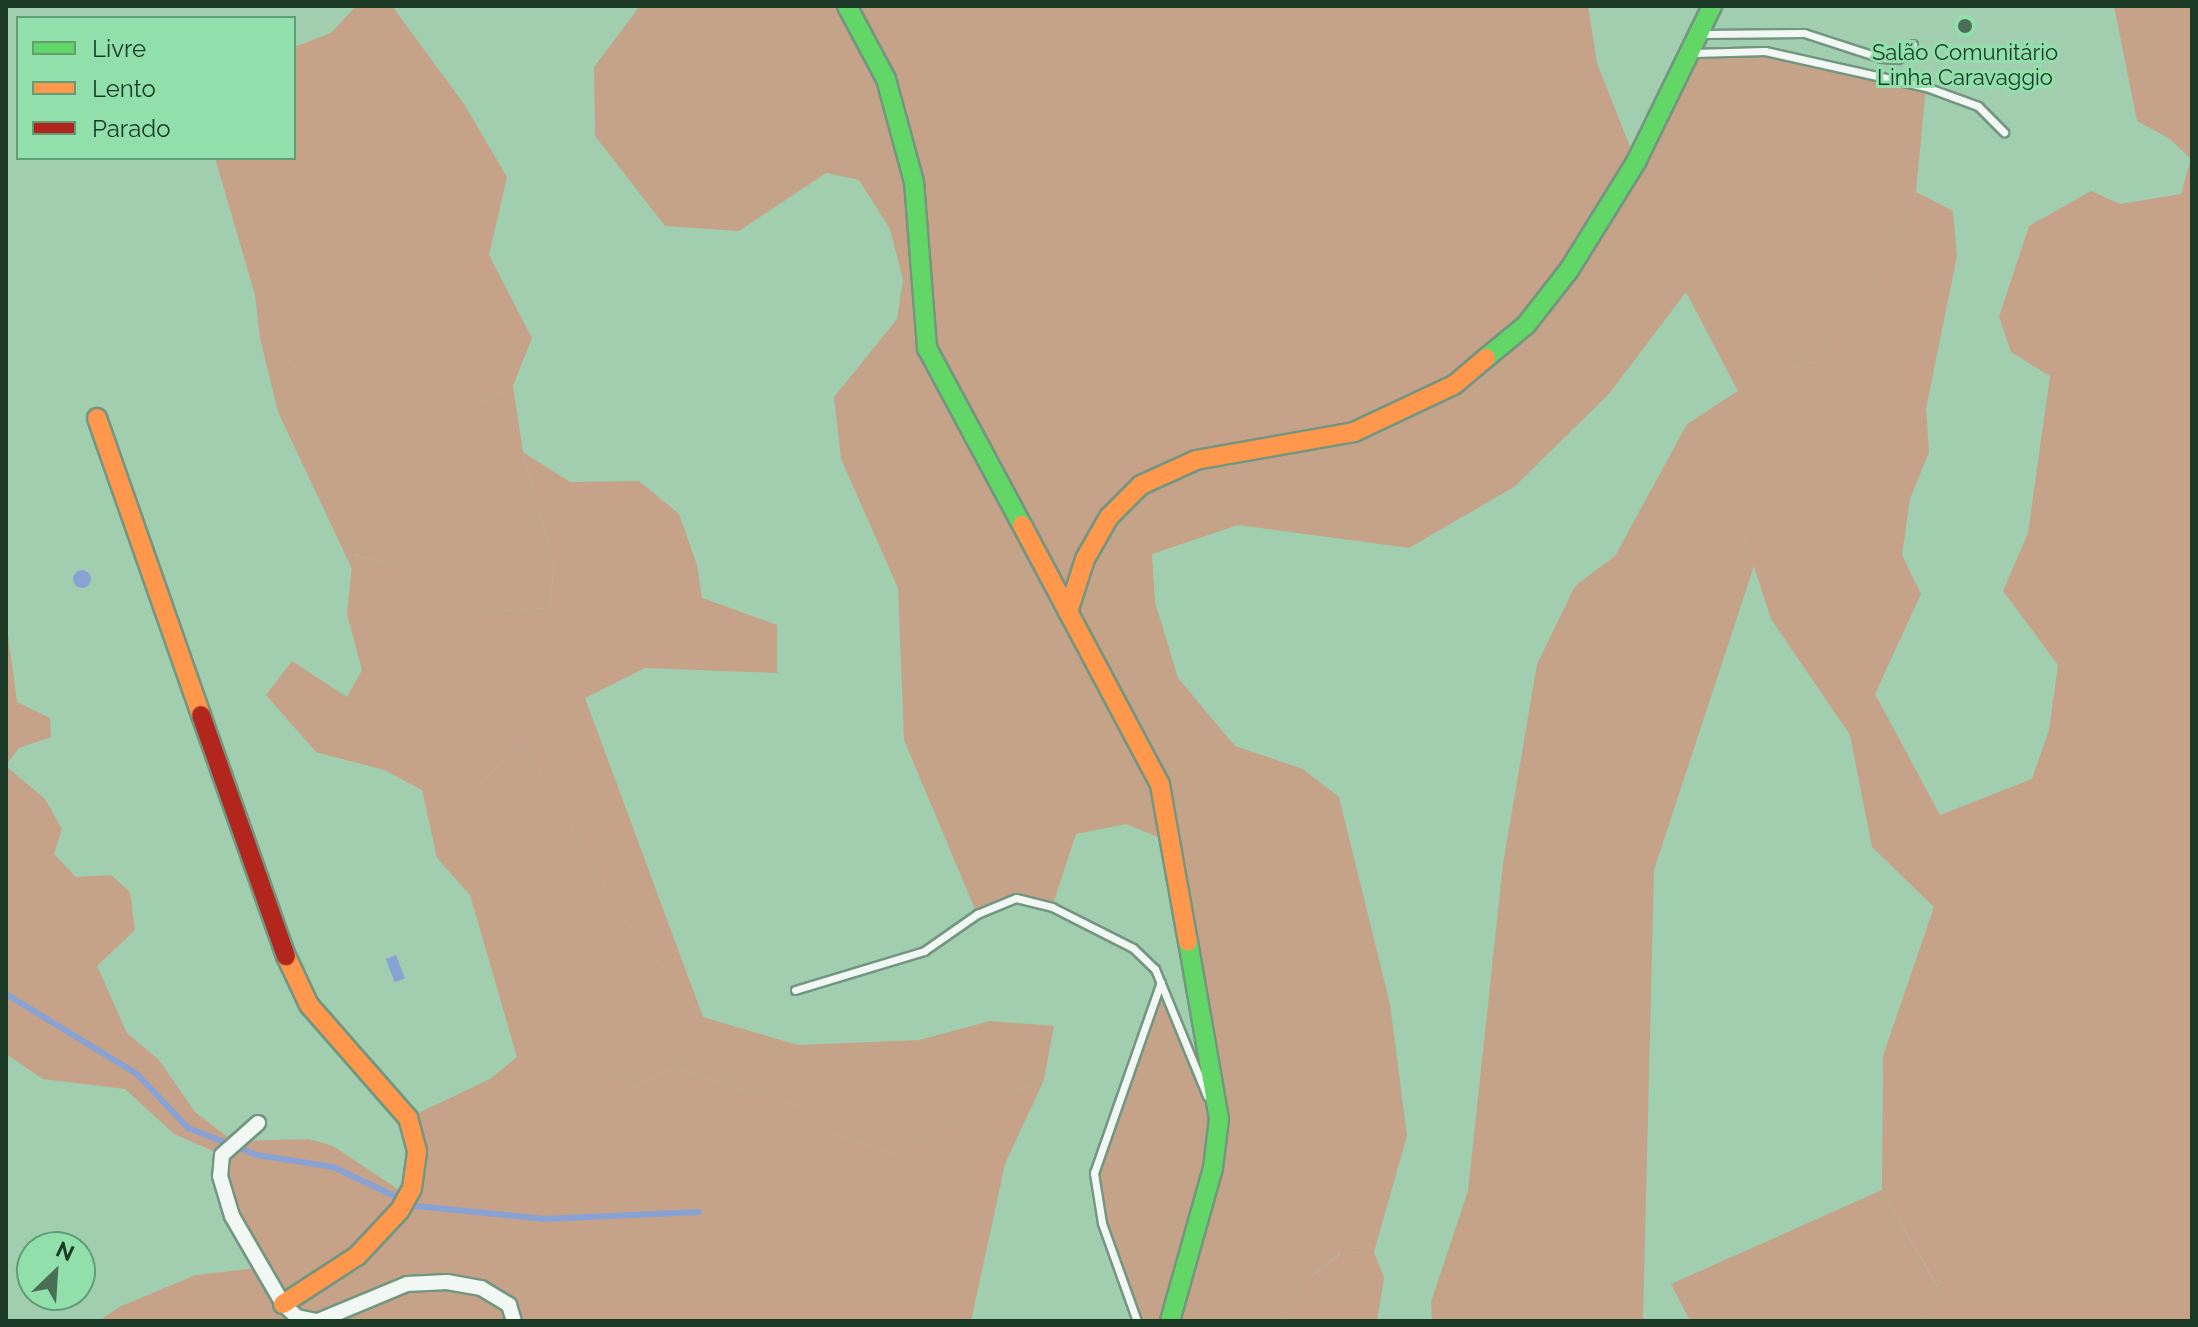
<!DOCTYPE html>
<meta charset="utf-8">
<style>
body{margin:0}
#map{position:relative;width:2198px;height:1327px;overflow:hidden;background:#a2ceb0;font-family:Raleway,sans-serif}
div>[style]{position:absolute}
.green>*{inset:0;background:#c4a389}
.forest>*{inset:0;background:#c5a288}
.water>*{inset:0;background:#89a2d4;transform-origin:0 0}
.round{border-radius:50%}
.stream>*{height:6px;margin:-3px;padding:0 3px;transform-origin:3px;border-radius:3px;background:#89a2d4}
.roads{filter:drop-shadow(2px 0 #739680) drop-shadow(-2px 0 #739680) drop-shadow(0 2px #739680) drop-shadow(0 -2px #739680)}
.lane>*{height:7px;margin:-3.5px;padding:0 3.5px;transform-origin:3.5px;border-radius:3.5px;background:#f1f8f3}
.street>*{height:14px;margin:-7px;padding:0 7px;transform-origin:7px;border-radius:7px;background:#f1f8f3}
.fast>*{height:18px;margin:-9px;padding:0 9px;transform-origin:9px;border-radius:9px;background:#63d668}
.slow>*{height:18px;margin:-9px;padding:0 9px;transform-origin:9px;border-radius:9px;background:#ff974d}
.jam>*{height:18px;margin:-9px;padding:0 9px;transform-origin:9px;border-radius:9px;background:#b3261e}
.dots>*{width:22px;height:22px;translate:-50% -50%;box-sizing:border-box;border:4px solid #91dfaa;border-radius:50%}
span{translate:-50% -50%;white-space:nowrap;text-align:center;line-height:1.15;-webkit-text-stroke:6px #91dfaa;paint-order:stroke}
.poi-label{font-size:22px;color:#1a3a26}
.frame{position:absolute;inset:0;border:8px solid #1a3a26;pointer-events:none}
.legend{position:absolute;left:16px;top:16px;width:280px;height:144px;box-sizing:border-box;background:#91dfaa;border:2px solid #619d75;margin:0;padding:10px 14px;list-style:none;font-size:24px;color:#1a3a26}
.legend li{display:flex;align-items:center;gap:16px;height:40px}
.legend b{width:40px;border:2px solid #619d75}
.north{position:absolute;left:16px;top:1231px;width:80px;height:80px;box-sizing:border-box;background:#91dfaa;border:2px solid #619d75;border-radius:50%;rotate:25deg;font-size:22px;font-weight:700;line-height:32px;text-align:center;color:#1a3a26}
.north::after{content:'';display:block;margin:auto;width:28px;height:36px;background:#4a6e56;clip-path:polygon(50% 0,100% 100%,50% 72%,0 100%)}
</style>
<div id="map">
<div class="green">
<div style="clip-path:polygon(640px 6px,847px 6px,1085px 559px,1141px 485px,1526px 325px,1689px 53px,1765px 51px,1926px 87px,1916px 192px,1895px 255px,1817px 362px,1782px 369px,1743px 533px,1754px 566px,1654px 870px,1643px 1321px,1432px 1321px,1431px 1302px,1468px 1191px,1503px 864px,1537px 664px,1575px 586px,1615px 556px,1687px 424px,1738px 391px,1686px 292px,1609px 394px,1514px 487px,1409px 548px,1238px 525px,1152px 554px,1155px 602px,1178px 678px,1235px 746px,1303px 769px,1339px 797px,1390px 1004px,1407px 1136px,1374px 1252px,1340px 1253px,1301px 1286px,1283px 1321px,1137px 1321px,1102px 1223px,1094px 1173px,1161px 982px,1217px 1115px,1170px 842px,1126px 824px,1076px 834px,1052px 907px,1016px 899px,977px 914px,904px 740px,898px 588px,841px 459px,834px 397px,897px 319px,903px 280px,890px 229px,859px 180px,826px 173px,739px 231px,665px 226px,595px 136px,594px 67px)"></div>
<div style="clip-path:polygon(260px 338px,316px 383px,465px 410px,513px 386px,523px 452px,554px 564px,550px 608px,482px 612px,413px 572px,354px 554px,352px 569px,278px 412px)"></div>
<div style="clip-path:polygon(523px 742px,622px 916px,703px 1017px,798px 1045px,919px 1040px,990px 1021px,1054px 1026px,1044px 1080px,983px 1104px,898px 1156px,824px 1130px,800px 1107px,673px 1068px,635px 1087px,550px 1030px,459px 804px)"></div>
<div style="clip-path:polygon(1882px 1190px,1938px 1288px,1926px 1321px,1690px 1321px,1671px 1284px)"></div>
</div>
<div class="forest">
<div style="clip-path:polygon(356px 6px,392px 6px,464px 104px,507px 177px,489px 255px,532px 338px,513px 386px,465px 410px,383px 415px,316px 383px,260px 338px,255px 295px,215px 158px,294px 158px,294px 47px,331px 33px)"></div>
<div style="clip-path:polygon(847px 6px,1588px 6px,1597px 63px,1636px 162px,1569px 270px,1454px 385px,1354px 432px,1196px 460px,1109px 517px,1068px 612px,927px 348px,914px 182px,886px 79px)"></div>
<div style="clip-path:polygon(2114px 6px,2192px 6px,2192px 1321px,1926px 1321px,1938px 1287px,1882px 1190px,1883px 1056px,1934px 907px,1872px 847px,1850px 735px,1771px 619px,1743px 533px,1738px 391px,1782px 369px,1817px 362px,1895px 255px,1916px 192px,1953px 211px,1957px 256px,1926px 409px,1929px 452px,1910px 499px,1902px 555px,1921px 594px,1875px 694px,1940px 815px,2032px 779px,2049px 730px,2058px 665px,2003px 591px,2028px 533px,2050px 376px,2011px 352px,1999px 317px,2029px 226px,2091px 191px,2120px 204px,2181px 194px,2191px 159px,2170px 139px,2137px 121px)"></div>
<div style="clip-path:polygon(523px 452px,570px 482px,639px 481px,679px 514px,697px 565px,702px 598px,777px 625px,777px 673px,645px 668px,585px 698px,703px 1017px,622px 916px,523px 742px,459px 804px,508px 901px,550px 1030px,635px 1087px,673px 1068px,800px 1107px,824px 1130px,898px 1156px,983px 1104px,1044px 1080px,1005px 1164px,971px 1321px,99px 1321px,119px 1307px,196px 1275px,257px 1268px,232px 1216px,222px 1155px,174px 1134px,125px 1089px,43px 1079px,6px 1054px,6px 766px,45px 799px,62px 829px,54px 854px,76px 877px,111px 875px,130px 892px,135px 930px,97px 966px,127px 1033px,159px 1060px,195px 1112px,233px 1141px,309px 1139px,333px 1146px,408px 1196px,408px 1118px,490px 1079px,517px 1057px,470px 895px,437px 858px,422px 790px,384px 770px,316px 752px,266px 695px,292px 661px,347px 697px,362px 670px,347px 614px,353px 554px,414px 572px,482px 612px,550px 608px,554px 564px)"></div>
<div style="clip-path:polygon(6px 620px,17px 702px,50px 718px,51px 737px,19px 748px,6px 765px)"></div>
<div style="clip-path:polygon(1374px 1252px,1384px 1278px,1377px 1321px,1283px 1321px,1301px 1286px,1341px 1253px)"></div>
</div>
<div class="water">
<div class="round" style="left:73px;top:570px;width:18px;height:18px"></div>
<div style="left:396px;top:955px;width:25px;height:11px;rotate:69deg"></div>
</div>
<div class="stream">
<div style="left:6px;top:994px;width:153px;rotate:31.4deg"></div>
<div style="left:137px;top:1074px;width:74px;rotate:46.6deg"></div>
<div style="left:188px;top:1128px;width:74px;rotate:21.4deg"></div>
<div style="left:257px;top:1155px;width:77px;rotate:9deg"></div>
<div style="left:333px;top:1167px;width:92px;rotate:25.2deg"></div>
<div style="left:416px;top:1206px;width:129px;rotate:5.8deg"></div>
<div style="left:544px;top:1219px;width:155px;rotate:-2.6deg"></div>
</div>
<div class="roads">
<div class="lane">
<div style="left:1703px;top:34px;width:101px;rotate:-0.6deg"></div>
<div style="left:1804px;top:33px;width:81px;rotate:18deg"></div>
<div style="left:1881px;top:58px;width:17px;rotate:3deg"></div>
<div style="left:1898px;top:59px;width:21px;rotate:-45deg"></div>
<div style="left:1693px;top:53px;width:72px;rotate:-1.6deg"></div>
<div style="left:1765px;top:51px;width:165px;rotate:12.6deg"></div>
<div style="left:1926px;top:87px;width:55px;rotate:20.1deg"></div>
<div style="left:1978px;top:106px;width:37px;rotate:45deg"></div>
<div style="left:795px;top:990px;width:135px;rotate:-16.8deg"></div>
<div style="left:924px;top:951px;width:65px;rotate:-34.9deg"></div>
<div style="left:977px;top:914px;width:42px;rotate:-22.3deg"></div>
<div style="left:1016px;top:898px;width:37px;rotate:14deg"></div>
<div style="left:1052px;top:907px;width:91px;rotate:26.8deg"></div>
<div style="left:1133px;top:948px;width:30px;rotate:44deg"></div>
<div style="left:1155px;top:969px;width:137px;rotate:67.7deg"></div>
<div style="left:1137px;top:1321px;width:104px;rotate:-109.7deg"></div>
<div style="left:1102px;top:1223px;width:51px;rotate:-99.1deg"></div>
<div style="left:1094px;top:1173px;width:202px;rotate:-70.7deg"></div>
</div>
<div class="street">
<div style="left:258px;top:1123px;width:48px;rotate:138.4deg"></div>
<div style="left:222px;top:1155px;width:21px;rotate:95deg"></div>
<div style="left:220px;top:1176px;width:42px;rotate:73.3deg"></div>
<div style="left:232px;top:1216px;width:102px;rotate:59.9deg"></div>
<div style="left:283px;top:1304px;width:19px;rotate:43deg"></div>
<div style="left:297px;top:1317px;width:19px;rotate:12deg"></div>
<div style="left:318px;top:1321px;width:96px;rotate:-22.6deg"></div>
<div style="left:407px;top:1284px;width:40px;rotate:-2.9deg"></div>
<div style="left:447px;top:1282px;width:35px;rotate:10deg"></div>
<div style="left:481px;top:1288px;width:33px;rotate:31deg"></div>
<div style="left:509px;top:1305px;width:17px;rotate:73deg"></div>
</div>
<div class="fast">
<div style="left:847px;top:6px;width:83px;rotate:61.9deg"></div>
<div style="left:886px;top:79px;width:107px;rotate:74.8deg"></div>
<div style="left:914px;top:182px;width:167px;rotate:85.5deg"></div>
<div style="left:927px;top:348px;width:201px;rotate:61.8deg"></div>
<div style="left:1486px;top:358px;width:52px;rotate:-39.5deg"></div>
<div style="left:1526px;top:325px;width:70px;rotate:-52deg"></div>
<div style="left:1569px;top:270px;width:127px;rotate:-58.2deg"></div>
<div style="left:1636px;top:162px;width:174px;rotate:-64deg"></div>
<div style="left:1170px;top:1321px;width:159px;rotate:-74.3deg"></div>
<div style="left:1213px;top:1168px;width:49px;rotate:-83deg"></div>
<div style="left:1219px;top:1119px;width:180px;rotate:-99.9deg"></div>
</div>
<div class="slow">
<div style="left:97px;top:418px;width:315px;rotate:70.7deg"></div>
<div style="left:1022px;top:525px;width:294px;rotate:62deg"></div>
<div style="left:1160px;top:785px;width:159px;rotate:79.9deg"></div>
<div style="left:1068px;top:612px;width:56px;rotate:-72.2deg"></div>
<div style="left:1085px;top:559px;width:48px;rotate:-60.3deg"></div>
<div style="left:1109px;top:517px;width:45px;rotate:-45deg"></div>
<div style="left:1141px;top:485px;width:60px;rotate:-24.4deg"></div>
<div style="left:1196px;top:460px;width:160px;rotate:-10deg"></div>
<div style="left:1354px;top:432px;width:110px;rotate:-25.2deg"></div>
<div style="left:1454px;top:385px;width:42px;rotate:-40.2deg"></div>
<div style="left:283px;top:1304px;width:88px;rotate:-33deg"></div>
<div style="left:357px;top:1256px;width:63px;rotate:-46.9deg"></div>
<div style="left:400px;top:1210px;width:25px;rotate:-61deg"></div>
<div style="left:412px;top:1188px;width:37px;rotate:-82deg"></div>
<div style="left:417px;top:1151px;width:34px;rotate:-105deg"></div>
<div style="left:408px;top:1118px;width:150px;rotate:-131.2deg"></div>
<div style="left:309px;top:1005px;width:54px;rotate:-115.1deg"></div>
</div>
<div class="jam">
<div style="left:201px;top:715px;width:256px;rotate:70.6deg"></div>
</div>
</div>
<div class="dots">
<div style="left:1965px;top:26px;background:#4a6e56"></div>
</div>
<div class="poi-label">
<span style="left:1965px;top:65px">Salão Comunitário<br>Linha Caravaggio</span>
</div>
<div class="frame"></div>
<ul class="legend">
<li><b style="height:10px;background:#63d668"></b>Livre</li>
<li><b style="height:10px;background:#ff974d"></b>Lento</li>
<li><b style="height:10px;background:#b3261e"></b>Parado</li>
</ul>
<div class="north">N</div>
</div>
